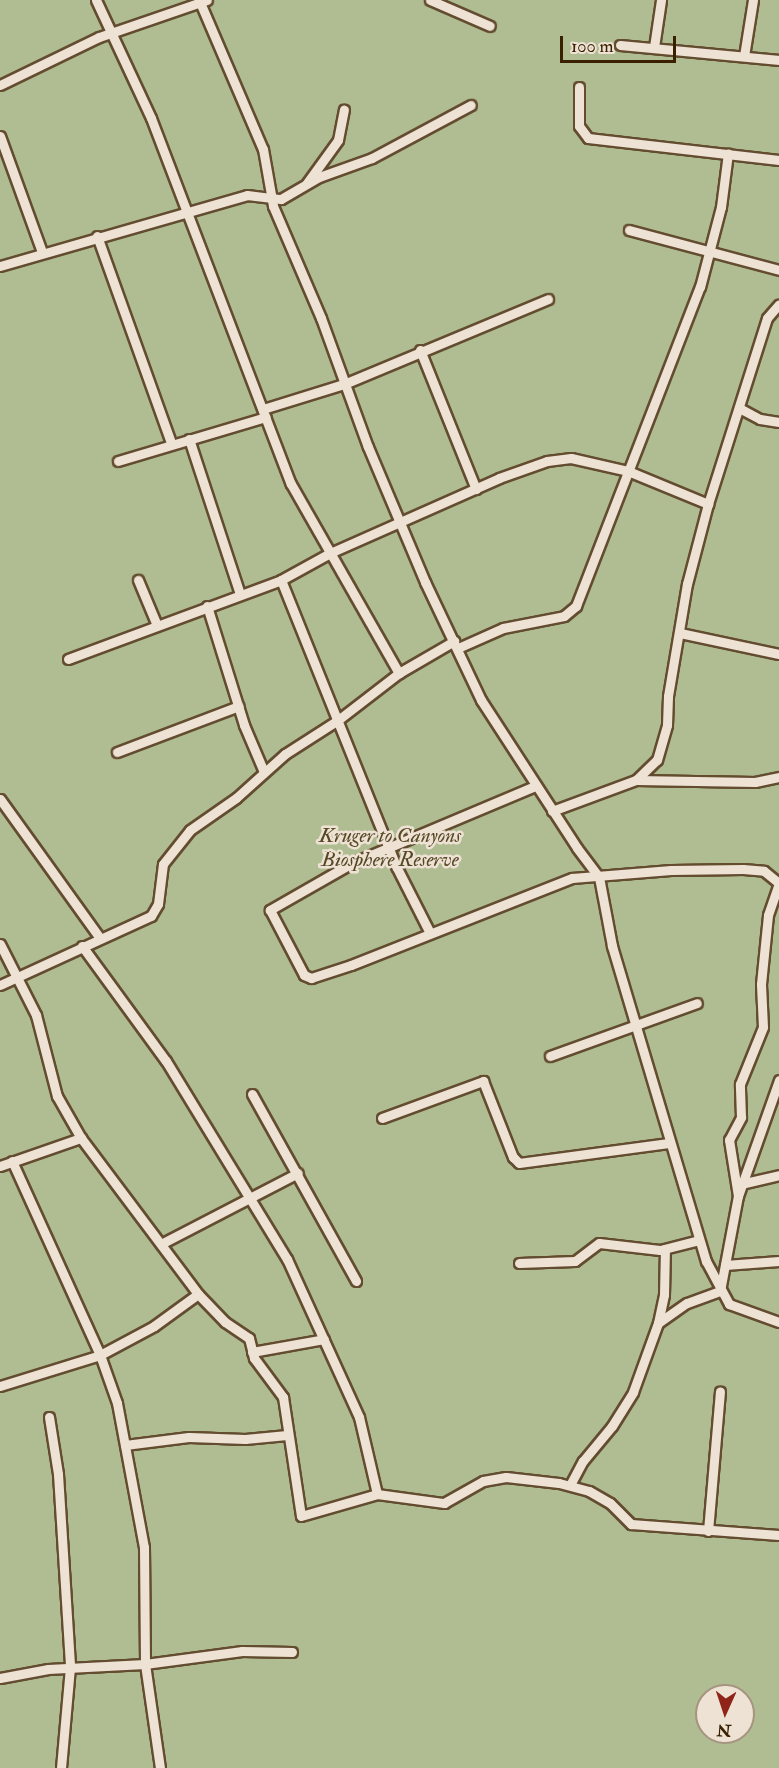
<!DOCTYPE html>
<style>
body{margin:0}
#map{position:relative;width:779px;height:1768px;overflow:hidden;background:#e3d2bb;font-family:"IM FELL Double Pica",serif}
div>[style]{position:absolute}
.green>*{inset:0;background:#b0bd92}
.roads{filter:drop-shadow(2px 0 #634c30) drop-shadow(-2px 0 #634c30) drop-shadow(0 2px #634c30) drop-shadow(0 -2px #634c30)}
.street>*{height:9px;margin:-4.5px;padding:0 4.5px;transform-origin:4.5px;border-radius:4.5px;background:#ede2d3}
span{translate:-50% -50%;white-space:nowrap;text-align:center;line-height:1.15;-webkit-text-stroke:5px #ede2d3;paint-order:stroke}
.park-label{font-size:21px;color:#564725;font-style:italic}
.north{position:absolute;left:695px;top:1684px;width:60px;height:60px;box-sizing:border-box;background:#ede2d3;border:2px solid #a5947f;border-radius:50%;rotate:183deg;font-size:16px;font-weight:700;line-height:24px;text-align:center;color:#382001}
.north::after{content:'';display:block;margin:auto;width:21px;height:27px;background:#8f2418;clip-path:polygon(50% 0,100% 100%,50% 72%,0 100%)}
.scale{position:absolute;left:560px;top:36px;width:116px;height:27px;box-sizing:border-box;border:3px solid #382001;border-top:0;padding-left:8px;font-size:18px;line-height:21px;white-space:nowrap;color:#382001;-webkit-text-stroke:4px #ede2d3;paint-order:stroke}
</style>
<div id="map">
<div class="green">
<div style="clip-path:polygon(evenodd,0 0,779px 0,779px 1768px,0 1768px,0 0,707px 1696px,743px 1696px,743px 1732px,707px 1732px,707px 1696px)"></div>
</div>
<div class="roads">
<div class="street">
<div style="left:96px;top:0;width:130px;rotate:65deg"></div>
<div style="left:151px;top:118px;width:392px;rotate:69.1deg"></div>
<div style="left:291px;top:484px;width:218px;rotate:60.3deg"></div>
<div style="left:199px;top:0;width:162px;rotate:66.8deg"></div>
<div style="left:263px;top:149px;width:58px;rotate:80deg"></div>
<div style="left:273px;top:206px;width:122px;rotate:66.8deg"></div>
<div style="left:321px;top:318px;width:137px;rotate:70deg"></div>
<div style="left:368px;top:447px;width:147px;rotate:67.1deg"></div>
<div style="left:425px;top:582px;width:131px;rotate:64.6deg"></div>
<div style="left:481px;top:700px;width:176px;rotate:57deg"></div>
<div style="left:577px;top:848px;width:36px;rotate:53deg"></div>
<div style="left:599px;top:877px;width:70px;rotate:79.3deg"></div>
<div style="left:612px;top:946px;width:329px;rotate:73.4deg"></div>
<div style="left:706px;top:1261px;width:49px;rotate:61.9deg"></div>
<div style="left:729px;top:1304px;width:53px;rotate:19.8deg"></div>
<div style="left:430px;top:0;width:65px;rotate:23.4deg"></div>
<div style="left:620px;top:45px;width:160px;rotate:5.4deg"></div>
<div style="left:654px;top:47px;width:48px;rotate:-81.5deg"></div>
<div style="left:744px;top:56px;width:57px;rotate:-80.9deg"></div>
<div style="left:0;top:85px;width:110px;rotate:-25.9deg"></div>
<div style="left:99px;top:37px;width:114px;rotate:-18.9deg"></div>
<div style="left:579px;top:87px;width:39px;rotate:90deg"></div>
<div style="left:579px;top:126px;width:15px;rotate:53deg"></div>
<div style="left:588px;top:138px;width:192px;rotate:6.6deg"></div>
<div style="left:0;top:136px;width:123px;rotate:70.1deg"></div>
<div style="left:307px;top:183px;width:53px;rotate:-54.2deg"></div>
<div style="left:338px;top:140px;width:31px;rotate:-79deg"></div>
<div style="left:629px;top:230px;width:155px;rotate:14.9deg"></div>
<div style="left:97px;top:236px;width:220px;rotate:70.3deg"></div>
<div style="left:0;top:266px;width:257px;rotate:-16deg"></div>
<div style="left:247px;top:195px;width:34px;rotate:7deg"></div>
<div style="left:281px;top:199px;width:44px;rotate:-30.1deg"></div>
<div style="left:319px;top:177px;width:56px;rotate:-19.7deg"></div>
<div style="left:372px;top:158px;width:112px;rotate:-28.2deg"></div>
<div style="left:420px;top:350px;width:150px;rotate:68.1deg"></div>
<div style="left:263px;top:409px;width:85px;rotate:-17.2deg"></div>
<div style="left:344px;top:384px;width:221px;rotate:-22.6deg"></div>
<div style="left:741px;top:409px;width:21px;rotate:28deg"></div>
<div style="left:760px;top:419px;width:19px;rotate:9deg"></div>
<div style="left:189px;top:439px;width:163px;rotate:71.8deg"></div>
<div style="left:118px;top:461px;width:154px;rotate:-16.6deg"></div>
<div style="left:138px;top:580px;width:47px;rotate:67.3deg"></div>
<div style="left:281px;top:580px;width:310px;rotate:68.1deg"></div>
<div style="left:397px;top:868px;width:73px;rotate:63.1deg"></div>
<div style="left:207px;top:606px;width:125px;rotate:72.7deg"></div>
<div style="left:244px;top:725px;width:51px;rotate:66.9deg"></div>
<div style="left:680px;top:633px;width:101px;rotate:12deg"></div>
<div style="left:458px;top:648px;width:49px;rotate:-24deg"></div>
<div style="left:503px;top:628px;width:62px;rotate:-11.1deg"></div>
<div style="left:564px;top:616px;width:16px;rotate:-40deg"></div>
<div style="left:576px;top:606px;width:342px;rotate:-68.8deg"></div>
<div style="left:700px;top:287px;width:83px;rotate:-75.3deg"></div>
<div style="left:721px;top:207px;width:54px;rotate:-82.6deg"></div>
<div style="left:68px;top:659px;width:227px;rotate:-20.3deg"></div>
<div style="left:281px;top:580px;width:56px;rotate:-28.9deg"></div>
<div style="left:330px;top:553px;width:185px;rotate:-23.9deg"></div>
<div style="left:499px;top:478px;width:51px;rotate:-19.5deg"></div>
<div style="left:547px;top:461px;width:24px;rotate:-7deg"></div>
<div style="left:571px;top:458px;width:58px;rotate:12.8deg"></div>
<div style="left:628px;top:471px;width:87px;rotate:22.4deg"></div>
<div style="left:117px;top:752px;width:130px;rotate:-20.7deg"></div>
<div style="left:636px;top:780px;width:119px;rotate:1deg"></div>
<div style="left:755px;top:782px;width:25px;rotate:-12deg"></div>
<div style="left:535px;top:786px;width:199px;rotate:157.2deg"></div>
<div style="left:352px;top:863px;width:95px;rotate:150.2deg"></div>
<div style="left:270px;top:910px;width:73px;rotate:62.4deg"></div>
<div style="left:304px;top:975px;width:8px;rotate:23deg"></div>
<div style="left:311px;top:978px;width:42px;rotate:-18deg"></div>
<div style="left:351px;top:965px;width:238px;rotate:-21.5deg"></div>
<div style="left:572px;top:878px;width:99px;rotate:-4.6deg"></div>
<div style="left:671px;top:870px;width:72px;rotate:-0.8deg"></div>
<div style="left:743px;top:869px;width:21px;rotate:5deg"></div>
<div style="left:764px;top:871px;width:19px;rotate:39deg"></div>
<div style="left:0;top:799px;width:171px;rotate:54.3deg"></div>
<div style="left:552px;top:811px;width:90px;rotate:-20.3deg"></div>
<div style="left:636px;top:780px;width:29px;rotate:-44deg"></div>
<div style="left:657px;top:760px;width:36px;rotate:-74deg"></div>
<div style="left:667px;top:725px;width:29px;rotate:-88deg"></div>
<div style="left:668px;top:696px;width:114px;rotate:-80.4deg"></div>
<div style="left:687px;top:584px;width:83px;rotate:-75.3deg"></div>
<div style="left:708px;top:504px;width:195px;rotate:-72.4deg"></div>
<div style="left:767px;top:318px;width:18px;rotate:-49deg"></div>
<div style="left:0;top:944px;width:80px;rotate:63.1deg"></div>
<div style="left:36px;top:1015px;width:84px;rotate:75.5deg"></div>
<div style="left:57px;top:1096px;width:48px;rotate:60.3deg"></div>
<div style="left:81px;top:1138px;width:195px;rotate:53.1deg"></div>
<div style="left:198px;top:1294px;width:39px;rotate:46deg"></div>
<div style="left:225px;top:1322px;width:29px;rotate:34deg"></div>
<div style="left:249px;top:1338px;width:21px;rotate:76deg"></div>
<div style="left:254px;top:1358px;width:49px;rotate:53.4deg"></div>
<div style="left:283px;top:1397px;width:120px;rotate:81.4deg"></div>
<div style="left:301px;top:1516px;width:79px;rotate:-16.1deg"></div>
<div style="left:377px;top:1494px;width:68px;rotate:7.7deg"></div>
<div style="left:444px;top:1503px;width:45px;rotate:-29.4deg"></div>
<div style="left:483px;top:1481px;width:23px;rotate:-10deg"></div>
<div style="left:506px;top:1477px;width:53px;rotate:6.5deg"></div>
<div style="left:559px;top:1483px;width:31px;rotate:15deg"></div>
<div style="left:589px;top:1491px;width:24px;rotate:30deg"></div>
<div style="left:610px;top:1503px;width:30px;rotate:45deg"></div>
<div style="left:631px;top:1524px;width:148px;rotate:4.3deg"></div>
<div style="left:82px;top:946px;width:142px;rotate:53.9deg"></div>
<div style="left:166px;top:1061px;width:232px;rotate:58.6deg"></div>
<div style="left:287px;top:1259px;width:174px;rotate:65.5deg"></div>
<div style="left:359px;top:1417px;width:79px;rotate:76.8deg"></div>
<div style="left:0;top:985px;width:166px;rotate:-24.6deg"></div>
<div style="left:151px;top:916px;width:14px;rotate:-60deg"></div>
<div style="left:158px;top:904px;width:40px;rotate:-82.9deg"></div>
<div style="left:163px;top:864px;width:43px;rotate:-51.5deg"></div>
<div style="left:190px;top:830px;width:56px;rotate:-34.8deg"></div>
<div style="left:236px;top:798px;width:66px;rotate:-41.9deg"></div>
<div style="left:285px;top:754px;width:63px;rotate:-32.7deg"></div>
<div style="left:338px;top:720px;width:77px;rotate:-37.6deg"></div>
<div style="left:399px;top:673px;width:64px;rotate:-30.2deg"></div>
<div style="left:550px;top:1056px;width:156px;rotate:-19.8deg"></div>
<div style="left:252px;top:1094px;width:214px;rotate:60.9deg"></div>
<div style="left:382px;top:1118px;width:108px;rotate:-20.1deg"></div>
<div style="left:483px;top:1081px;width:82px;rotate:68.5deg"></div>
<div style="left:513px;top:1157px;width:8px;rotate:45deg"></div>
<div style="left:519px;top:1163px;width:151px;rotate:-7.6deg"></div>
<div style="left:12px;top:1161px;width:213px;rotate:65.6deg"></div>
<div style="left:100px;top:1355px;width:51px;rotate:70.5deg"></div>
<div style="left:117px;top:1403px;width:147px;rotate:79.4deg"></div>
<div style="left:144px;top:1547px;width:117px;rotate:89.5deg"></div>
<div style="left:145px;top:1664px;width:105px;rotate:81.8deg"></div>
<div style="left:0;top:1166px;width:86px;rotate:-19.1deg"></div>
<div style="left:745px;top:1183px;width:35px;rotate:-13deg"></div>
<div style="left:738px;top:1196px;width:57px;rotate:-99.1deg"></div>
<div style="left:729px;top:1140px;width:26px;rotate:-62deg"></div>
<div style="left:741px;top:1117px;width:33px;rotate:-92deg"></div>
<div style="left:740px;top:1084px;width:61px;rotate:-68deg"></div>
<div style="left:763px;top:1027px;width:43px;rotate:-92.7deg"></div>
<div style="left:761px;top:984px;width:69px;rotate:-84.2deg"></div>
<div style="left:768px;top:915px;width:34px;rotate:-71deg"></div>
<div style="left:161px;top:1244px;width:154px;rotate:-27.4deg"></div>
<div style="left:519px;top:1263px;width:56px;rotate:-2deg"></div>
<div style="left:575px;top:1261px;width:30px;rotate:-37deg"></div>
<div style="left:599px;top:1243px;width:61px;rotate:6.5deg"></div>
<div style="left:660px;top:1250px;width:40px;rotate:-14.4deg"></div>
<div style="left:725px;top:1265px;width:54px;rotate:-4.2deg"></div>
<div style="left:658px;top:1323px;width:29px;rotate:-78deg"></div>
<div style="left:664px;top:1295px;width:46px;rotate:-88.8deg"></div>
<div style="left:252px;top:1352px;width:73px;rotate:-10.2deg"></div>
<div style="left:0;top:1386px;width:105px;rotate:-17.2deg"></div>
<div style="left:100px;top:1355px;width:61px;rotate:-28.2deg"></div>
<div style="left:154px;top:1326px;width:54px;rotate:-36deg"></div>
<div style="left:49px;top:1417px;width:58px;rotate:81deg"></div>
<div style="left:58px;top:1474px;width:193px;rotate:86.4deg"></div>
<div style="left:70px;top:1667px;width:101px;rotate:95.1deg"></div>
<div style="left:125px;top:1445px;width:64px;rotate:-7.1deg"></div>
<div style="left:189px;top:1437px;width:56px;rotate:2deg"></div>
<div style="left:245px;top:1439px;width:42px;rotate:-5.4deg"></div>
<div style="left:570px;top:1485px;width:27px;rotate:-62deg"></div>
<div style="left:583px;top:1461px;width:45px;rotate:-50.4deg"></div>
<div style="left:612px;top:1426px;width:40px;rotate:-58deg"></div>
<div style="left:633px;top:1392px;width:73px;rotate:-70.1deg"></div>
<div style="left:658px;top:1323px;width:35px;rotate:-35deg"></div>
<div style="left:687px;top:1303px;width:35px;rotate:-20deg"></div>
<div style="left:720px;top:1291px;width:97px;rotate:-79.3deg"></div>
<div style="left:738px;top:1196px;width:123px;rotate:-70.5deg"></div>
<div style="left:708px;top:1531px;width:140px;rotate:-85.1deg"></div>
<div style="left:0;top:1678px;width:49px;rotate:-10.6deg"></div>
<div style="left:48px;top:1669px;width:97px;rotate:-3deg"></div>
<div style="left:145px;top:1664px;width:98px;rotate:-7.6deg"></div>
<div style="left:242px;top:1651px;width:50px;rotate:1.1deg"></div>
</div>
</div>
<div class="park-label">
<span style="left:390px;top:848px">Kruger to Canyons<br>Biosphere Reserve</span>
</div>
<div class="north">N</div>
<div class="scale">100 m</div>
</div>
